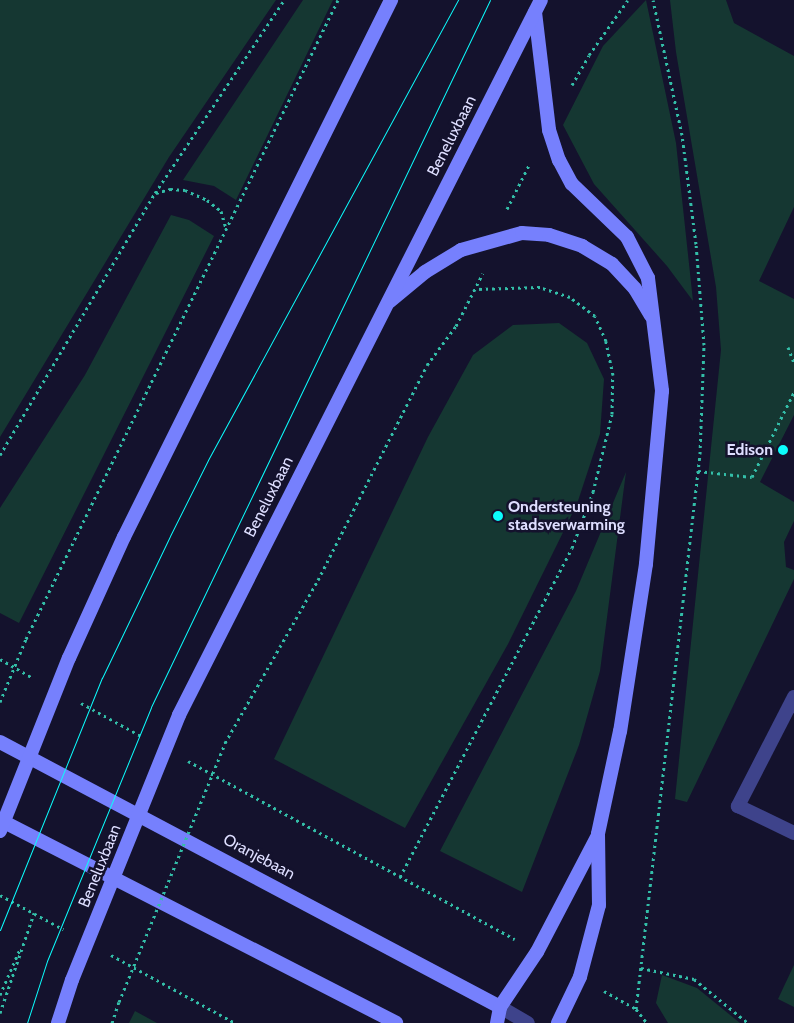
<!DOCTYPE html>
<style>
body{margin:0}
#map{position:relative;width:794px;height:1023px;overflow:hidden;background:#14122d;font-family:Cabin,sans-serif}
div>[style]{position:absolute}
.green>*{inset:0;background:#153732}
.path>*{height:3px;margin-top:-1.5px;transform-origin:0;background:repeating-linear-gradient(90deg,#33bea8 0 2.5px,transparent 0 6.5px)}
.minor>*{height:14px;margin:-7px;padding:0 7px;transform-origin:7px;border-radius:7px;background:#3e438b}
.tertiary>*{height:14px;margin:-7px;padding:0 7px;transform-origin:7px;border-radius:7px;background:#3e438b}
.secondary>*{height:14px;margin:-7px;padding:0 7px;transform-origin:7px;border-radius:7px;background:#7680fd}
.tram>*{height:1px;margin:-0.5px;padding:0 0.5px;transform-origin:0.5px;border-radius:0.5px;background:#0cfcfc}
.path-bridge>*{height:3px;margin-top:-1.5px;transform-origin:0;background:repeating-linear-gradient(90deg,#33bea8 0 2.5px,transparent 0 6.5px)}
.secondary-bridge>*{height:14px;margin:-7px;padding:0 7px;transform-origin:7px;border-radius:7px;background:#7680fd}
.dots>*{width:14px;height:14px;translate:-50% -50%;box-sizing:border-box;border:2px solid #14122d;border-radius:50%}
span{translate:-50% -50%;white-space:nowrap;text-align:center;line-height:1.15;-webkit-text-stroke:5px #14122d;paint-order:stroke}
.street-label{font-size:16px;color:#dedeff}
.poi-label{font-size:16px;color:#dedeff;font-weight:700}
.right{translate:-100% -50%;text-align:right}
.left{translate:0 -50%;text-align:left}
</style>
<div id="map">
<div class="green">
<div style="clip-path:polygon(0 0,276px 0,169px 157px,0 437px)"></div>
<div style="clip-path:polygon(303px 0,333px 0,236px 200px,214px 186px,183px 180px)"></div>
<div style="clip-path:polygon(646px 0,676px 143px,693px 301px,667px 266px,594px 184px,563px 125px,603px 46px)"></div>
<div style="clip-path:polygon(670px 0,726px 0,734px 23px,794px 56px,794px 207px,759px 281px,794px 299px,794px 415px,760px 482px,794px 502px,794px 521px,784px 542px,786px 567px,794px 570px,794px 579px,687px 802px,675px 799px,721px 350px,716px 287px,676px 52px)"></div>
<div style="clip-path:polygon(171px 215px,189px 220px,214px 236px,19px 623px,0 613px,0 508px,85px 375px)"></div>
<div style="clip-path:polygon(559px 323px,587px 343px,604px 379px,600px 434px,577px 504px,508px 644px,405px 828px,274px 759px,428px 437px,473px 355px,513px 325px)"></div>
<div style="clip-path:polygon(626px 472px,600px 671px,579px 745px,522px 892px,440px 851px,576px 591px)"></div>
<div style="clip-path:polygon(794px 965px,794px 1007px,778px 999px)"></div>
<div style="clip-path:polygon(662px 975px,697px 988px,740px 1023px,668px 1023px,656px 1003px)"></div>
<div style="clip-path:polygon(135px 1011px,157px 1023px,129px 1023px)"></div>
</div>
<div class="path">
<div style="left:572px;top:85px;width:34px;rotate:-60deg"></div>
<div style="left:589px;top:55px;width:67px;rotate:-54.7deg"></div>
<div style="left:156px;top:193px;width:15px;rotate:-16deg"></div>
<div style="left:170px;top:189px;width:15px;rotate:4deg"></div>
<div style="left:185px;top:190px;width:24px;rotate:24deg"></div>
<div style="left:207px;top:200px;width:18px;rotate:38deg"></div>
<div style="left:221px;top:211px;width:18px;rotate:74deg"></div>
<div style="left:507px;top:209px;width:51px;rotate:-63.4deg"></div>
<div style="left:788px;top:347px;width:17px;rotate:69deg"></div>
<div style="left:0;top:455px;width:304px;rotate:-59.4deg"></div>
<div style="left:155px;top:193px;width:232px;rotate:-56.2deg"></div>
<div style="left:698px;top:471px;width:54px;rotate:6.3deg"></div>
<div style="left:752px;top:477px;width:95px;rotate:-63.7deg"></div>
<div style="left:26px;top:639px;width:711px;rotate:-63.98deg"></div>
<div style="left:0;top:659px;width:38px;rotate:30deg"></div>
<div style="left:81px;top:703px;width:68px;rotate:28.8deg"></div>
<div style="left:225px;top:743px;width:188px;rotate:-60.3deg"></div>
<div style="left:318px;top:580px;width:241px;rotate:-63.1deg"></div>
<div style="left:427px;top:365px;width:49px;rotate:-53.4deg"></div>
<div style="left:456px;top:326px;width:59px;rotate:-63deg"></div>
<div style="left:188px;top:761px;width:372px;rotate:28.6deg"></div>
<div style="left:400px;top:877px;width:371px;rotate:-62.4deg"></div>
<div style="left:572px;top:548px;width:60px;rotate:-69.4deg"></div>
<div style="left:593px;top:492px;width:80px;rotate:-76.3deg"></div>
<div style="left:612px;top:414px;width:39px;rotate:-89deg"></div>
<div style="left:613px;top:375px;width:35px;rotate:-102deg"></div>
<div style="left:606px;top:341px;width:27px;rotate:-114deg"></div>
<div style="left:595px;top:316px;width:31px;rotate:-143deg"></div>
<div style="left:570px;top:297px;width:32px;rotate:-162deg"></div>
<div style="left:540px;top:287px;width:64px;rotate:178.2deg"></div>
<div style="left:0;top:895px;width:72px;rotate:28.4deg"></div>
<div style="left:111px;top:955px;width:141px;rotate:28.7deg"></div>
<div style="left:641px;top:968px;width:54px;rotate:11.7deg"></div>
<div style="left:694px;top:979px;width:70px;rotate:39.2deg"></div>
<div style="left:604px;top:991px;width:37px;rotate:29deg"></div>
<div style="left:636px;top:1009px;width:18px;rotate:52deg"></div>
<div style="left:0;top:995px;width:50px;rotate:-66.5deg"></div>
<div style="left:636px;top:1009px;width:559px;rotate:-83.42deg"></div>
<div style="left:700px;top:454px;width:109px;rotate:-87.9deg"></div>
<div style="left:704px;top:345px;width:101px;rotate:-94.5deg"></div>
<div style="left:696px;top:244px;width:110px;rotate:-97.3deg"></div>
<div style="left:682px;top:135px;width:138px;rotate:-102.1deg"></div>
<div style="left:0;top:1013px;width:106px;rotate:-71.2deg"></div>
<div style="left:112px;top:1023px;width:22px;rotate:-72deg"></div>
</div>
<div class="minor">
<div style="left:794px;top:697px;width:123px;rotate:117.2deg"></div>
<div style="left:738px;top:806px;width:62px;rotate:25.7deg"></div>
</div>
<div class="tertiary">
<div style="left:500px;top:1007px;width:32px;rotate:30deg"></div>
</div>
<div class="secondary">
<div style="left:535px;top:12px;width:119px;rotate:83.2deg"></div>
<div style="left:549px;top:130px;width:32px;rotate:72deg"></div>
<div style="left:559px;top:160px;width:27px;rotate:62deg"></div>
<div style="left:572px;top:184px;width:76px;rotate:43.9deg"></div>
<div style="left:627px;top:237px;width:46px;rotate:62.9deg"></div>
<div style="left:648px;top:278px;width:114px;rotate:82.9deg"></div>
<div style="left:662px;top:391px;width:174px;rotate:95.3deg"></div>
<div style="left:646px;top:564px;width:169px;rotate:98.8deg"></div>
<div style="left:620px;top:731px;width:105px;rotate:102.1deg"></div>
<div style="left:598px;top:834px;width:71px;rotate:89.2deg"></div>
<div style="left:599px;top:905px;width:74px;rotate:104.8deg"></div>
<div style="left:580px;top:977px;width:51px;rotate:115.6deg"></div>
<div style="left:390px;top:301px;width:45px;rotate:-39.6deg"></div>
<div style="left:425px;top:272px;width:42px;rotate:-31.4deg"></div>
<div style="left:461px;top:250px;width:63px;rotate:-15.6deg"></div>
<div style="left:522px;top:233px;width:27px;rotate:4deg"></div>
<div style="left:549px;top:235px;width:35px;rotate:18deg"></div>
<div style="left:582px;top:246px;width:35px;rotate:31deg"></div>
<div style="left:612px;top:264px;width:34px;rotate:47deg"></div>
<div style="left:635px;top:289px;width:31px;rotate:59deg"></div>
<div style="left:69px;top:658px;width:133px;rotate:-65.6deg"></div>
<div style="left:124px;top:537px;width:600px;rotate:-63.56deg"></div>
<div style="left:179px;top:715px;width:801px;rotate:-63.15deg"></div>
<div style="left:0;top:742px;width:566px;rotate:27.92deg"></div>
<div style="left:0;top:820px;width:445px;rotate:27.1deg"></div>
<div style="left:58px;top:1023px;width:45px;rotate:-72deg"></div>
<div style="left:497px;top:1023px;width:16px;rotate:-79deg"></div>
<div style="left:500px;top:1007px;width:66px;rotate:-56.1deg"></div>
<div style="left:537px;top:952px;width:130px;rotate:-62.4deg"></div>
</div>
<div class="tram">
<div style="left:0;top:930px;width:272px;rotate:-68deg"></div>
<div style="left:102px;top:678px;width:157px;rotate:-64.4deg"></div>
<div style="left:170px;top:536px;width:85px;rotate:-63.4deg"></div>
<div style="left:208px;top:460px;width:524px;rotate:-61.48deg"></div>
<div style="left:27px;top:1023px;width:65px;rotate:-72.1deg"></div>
<div style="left:47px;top:961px;width:274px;rotate:-67.7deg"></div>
<div style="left:151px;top:707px;width:784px;rotate:-64.38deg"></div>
</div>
<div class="path-bridge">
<div style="left:0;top:702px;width:68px;rotate:-67.6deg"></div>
<div style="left:119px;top:1002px;width:280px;rotate:-67.7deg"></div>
</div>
<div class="secondary-bridge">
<div style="left:0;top:831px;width:186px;rotate:-68.3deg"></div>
<div style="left:72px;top:980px;width:286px;rotate:-68deg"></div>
</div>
<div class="dots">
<div style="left:783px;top:450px;background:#0cfcfc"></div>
<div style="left:498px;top:516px;background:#0cfcfc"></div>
</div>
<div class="street-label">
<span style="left:452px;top:136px;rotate:-63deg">Beneluxbaan</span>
<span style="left:269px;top:497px;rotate:-63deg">Beneluxbaan</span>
<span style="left:259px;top:857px;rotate:28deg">Oranjebaan</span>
<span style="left:100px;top:866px;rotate:-68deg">Beneluxbaan</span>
</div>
<div class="poi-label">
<span class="right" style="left:773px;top:450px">Edison</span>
<span class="left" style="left:508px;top:516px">Ondersteuning<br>stadsverwarming</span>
</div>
</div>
